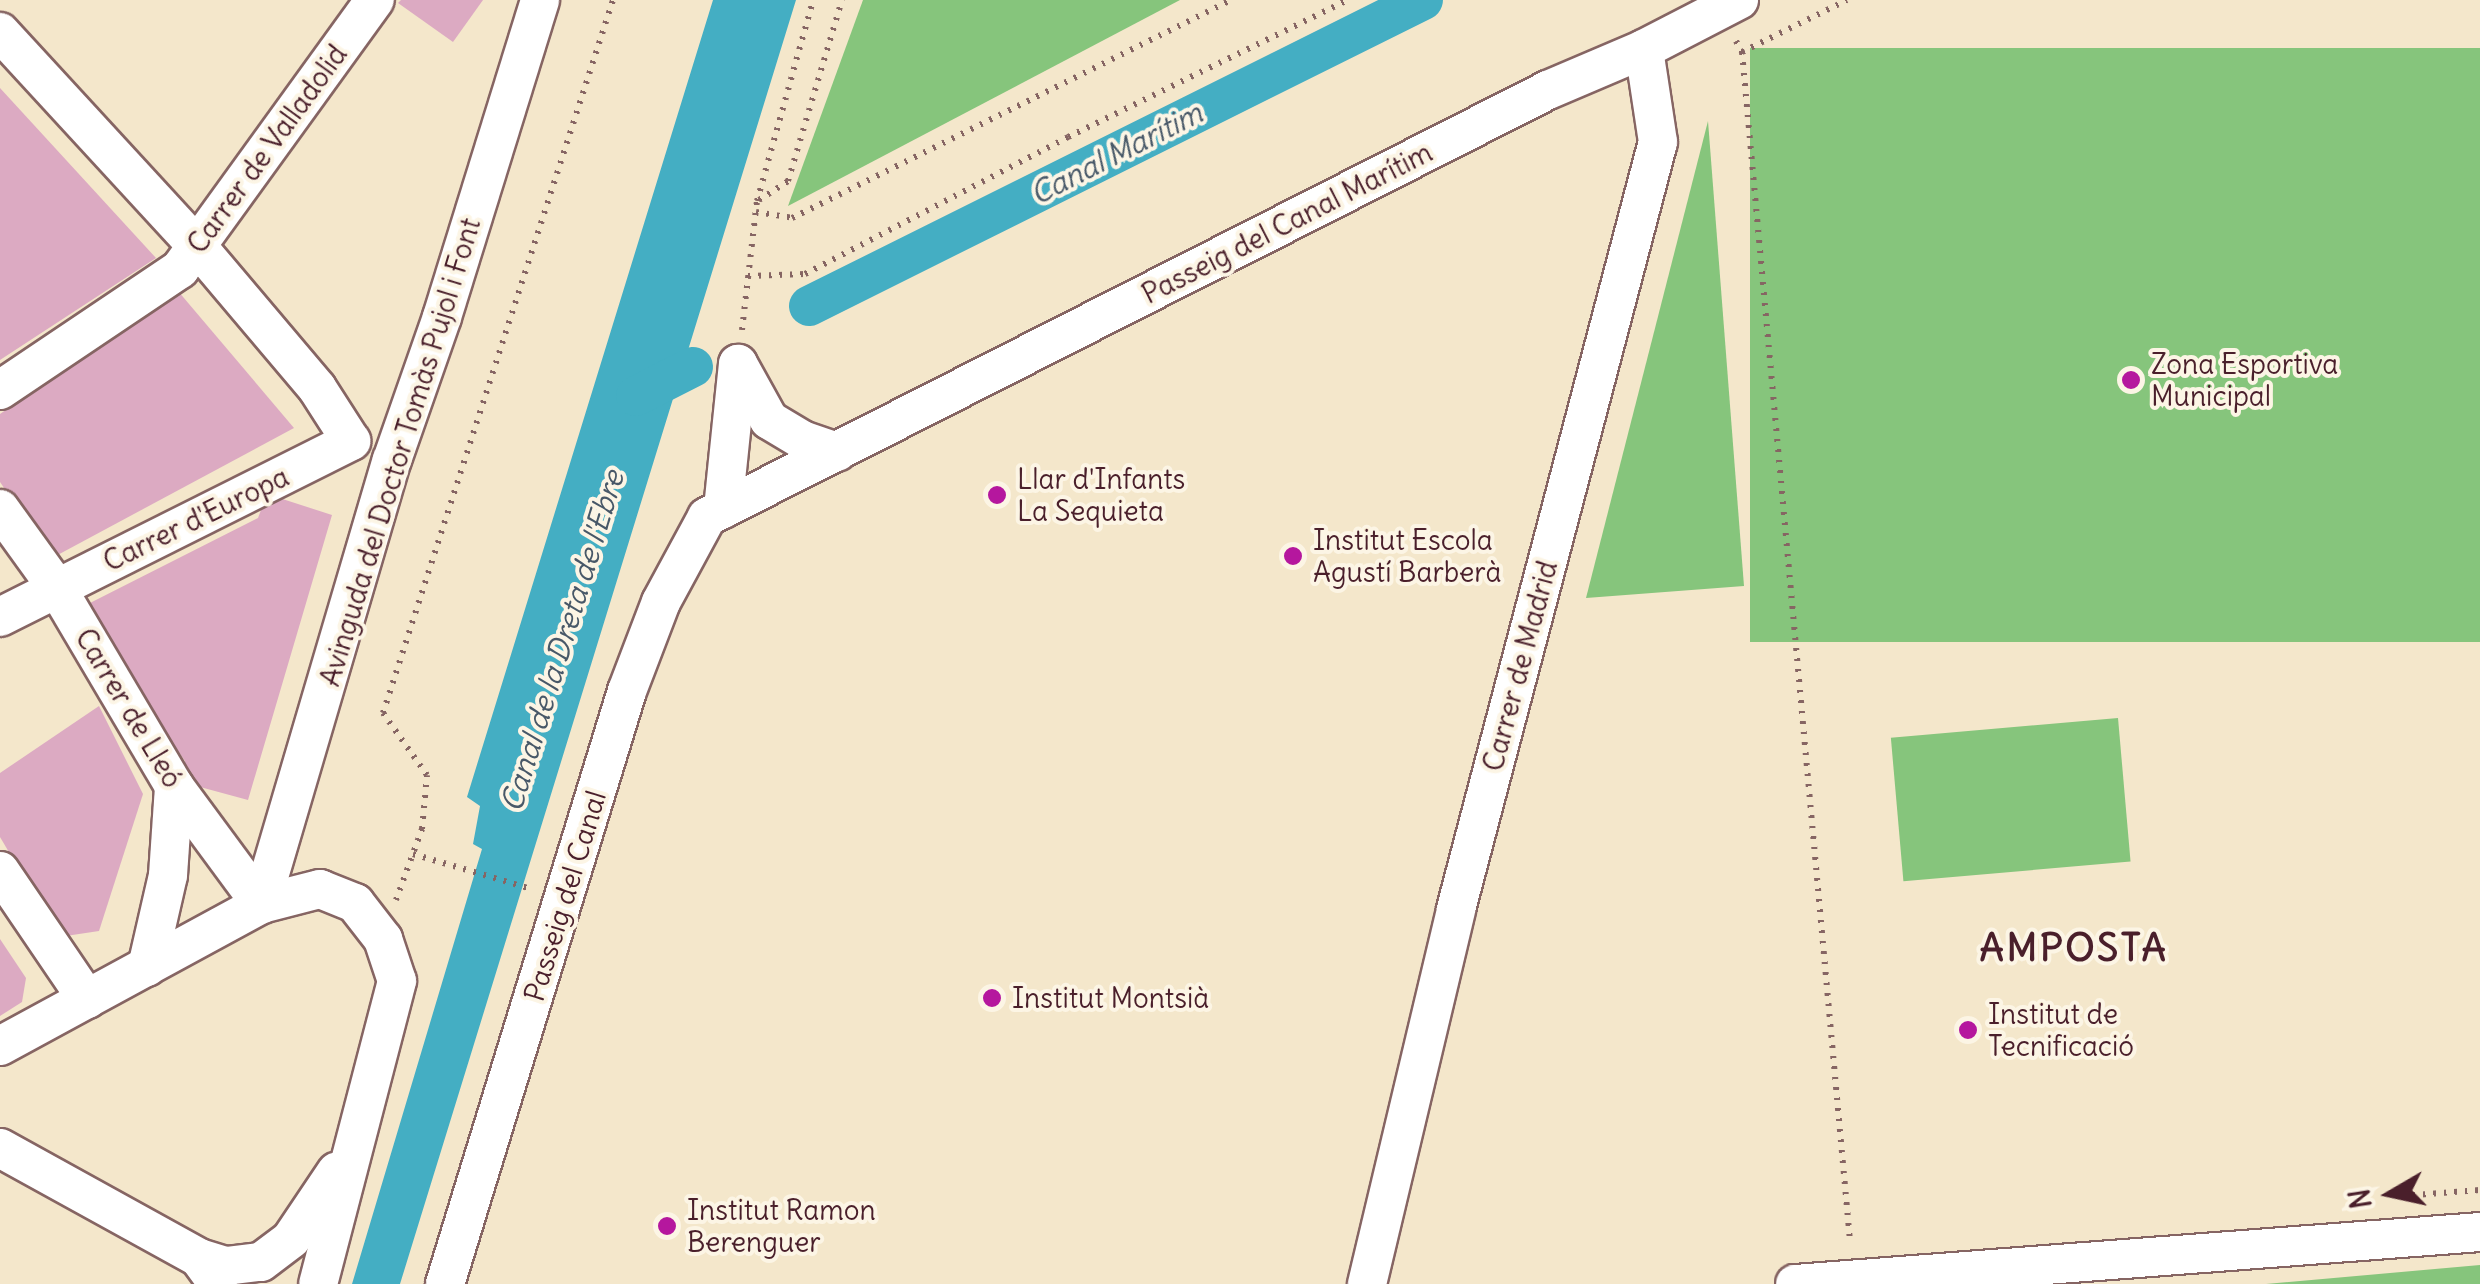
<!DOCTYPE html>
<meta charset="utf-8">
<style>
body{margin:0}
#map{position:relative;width:2480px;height:1284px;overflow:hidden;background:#f4e7cb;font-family:Delius,sans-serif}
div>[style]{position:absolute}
.green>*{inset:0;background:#86c57c;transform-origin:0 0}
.water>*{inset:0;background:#44aec3}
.canal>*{height:40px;margin:-20px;padding:0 20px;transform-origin:20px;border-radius:20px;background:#44aec3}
.building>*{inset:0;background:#dcaac2}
.path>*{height:6px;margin-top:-3px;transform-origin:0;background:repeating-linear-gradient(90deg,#866563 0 2.5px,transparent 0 10.5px)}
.roads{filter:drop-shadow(2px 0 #866563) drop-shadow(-2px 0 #866563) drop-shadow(0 2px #866563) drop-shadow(0 -2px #866563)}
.minor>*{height:38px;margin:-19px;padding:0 19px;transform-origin:19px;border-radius:19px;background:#fff}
.dots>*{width:28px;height:28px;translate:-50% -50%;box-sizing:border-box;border:5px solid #fcf5e5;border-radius:50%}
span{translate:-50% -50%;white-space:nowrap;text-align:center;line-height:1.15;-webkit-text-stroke:8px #fcf5e5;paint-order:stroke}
.street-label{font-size:28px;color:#4a1f2b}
.poi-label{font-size:28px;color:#4a1f2b}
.left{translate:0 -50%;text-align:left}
.water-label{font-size:30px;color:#485868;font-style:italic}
.district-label{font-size:38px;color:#4a1f2b;font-weight:700;letter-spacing:2.5px}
.north{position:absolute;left:2340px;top:1144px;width:100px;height:100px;-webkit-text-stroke:8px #fcf5e5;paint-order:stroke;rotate:261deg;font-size:28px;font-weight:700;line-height:40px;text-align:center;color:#4a1f2b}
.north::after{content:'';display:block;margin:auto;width:35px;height:45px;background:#4a1f2b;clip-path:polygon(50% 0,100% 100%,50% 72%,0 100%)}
</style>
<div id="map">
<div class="green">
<div style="clip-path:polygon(863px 0,1180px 0,788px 206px)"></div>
<div style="left:2480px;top:48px;width:594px;height:730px;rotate:90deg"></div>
<div style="clip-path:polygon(1708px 121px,1744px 586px,1586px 598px)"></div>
<div style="left:2118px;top:718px;width:144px;height:228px;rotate:85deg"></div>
<div style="clip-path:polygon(2480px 1265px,2480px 1284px,2266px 1284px)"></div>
</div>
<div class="water">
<div style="clip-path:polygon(713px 0,796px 0,400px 1284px,352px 1284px,482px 849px,473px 844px,480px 806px,467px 797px)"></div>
</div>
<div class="canal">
<div style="left:809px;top:306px;width:686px;rotate:-26.49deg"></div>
<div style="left:636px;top:396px;width:64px;rotate:-27deg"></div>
</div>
<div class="building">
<div style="clip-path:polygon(401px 0,483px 0,453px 42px,398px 3px)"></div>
<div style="clip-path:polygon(0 88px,156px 258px,0 360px)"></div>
<div style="clip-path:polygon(178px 291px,294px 428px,52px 558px,0 482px,0 414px)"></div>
<div style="clip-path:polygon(267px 494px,332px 515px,248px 800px,178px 781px,185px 761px,84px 618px,88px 604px,258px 518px)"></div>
<div style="clip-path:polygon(99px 706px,143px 794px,99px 931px,59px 937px,0 837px,0 773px)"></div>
<div style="clip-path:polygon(0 939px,26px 978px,22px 1002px,0 1016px)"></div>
</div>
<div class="path">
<div style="left:1736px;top:41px;width:13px;rotate:61deg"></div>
<div style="left:1742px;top:52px;width:1195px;rotate:84.81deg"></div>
<div style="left:1742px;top:52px;width:117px;rotate:-26.3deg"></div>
<div style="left:759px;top:200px;width:35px;rotate:-33deg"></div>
<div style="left:788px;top:181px;width:189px;rotate:-73.4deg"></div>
<div style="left:756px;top:212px;width:36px;rotate:9deg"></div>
<div style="left:792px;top:218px;width:490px;rotate:-26.4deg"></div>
<div style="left:748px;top:276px;width:57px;rotate:-2deg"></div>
<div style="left:805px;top:274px;width:297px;rotate:-27.5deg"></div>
<div style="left:1068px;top:137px;width:312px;rotate:-26.1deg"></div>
<div style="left:742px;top:330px;width:130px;rotate:-83.4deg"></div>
<div style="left:757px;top:201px;width:209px;rotate:-74.4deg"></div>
<div style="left:413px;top:854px;width:123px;rotate:16.5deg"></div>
<div style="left:396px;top:900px;width:76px;rotate:-69.9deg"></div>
<div style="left:422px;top:829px;width:54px;rotate:-84.7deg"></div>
<div style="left:427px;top:775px;width:76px;rotate:-125.4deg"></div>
<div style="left:383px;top:713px;width:749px;rotate:-72.12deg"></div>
<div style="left:2402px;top:1196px;width:78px;rotate:-4.4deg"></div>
</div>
<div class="roads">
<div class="minor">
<div style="left:0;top:32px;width:291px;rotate:47.4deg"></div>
<div style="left:197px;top:246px;width:186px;rotate:49.8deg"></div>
<div style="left:317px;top:388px;width:63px;rotate:57.3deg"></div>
<div style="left:738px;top:364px;width:64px;rotate:61deg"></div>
<div style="left:769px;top:420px;width:39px;rotate:31deg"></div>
<div style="left:802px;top:440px;width:37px;rotate:19deg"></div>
<div style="left:0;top:390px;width:217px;rotate:-33.9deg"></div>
<div style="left:180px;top:269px;width:332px;rotate:-54.1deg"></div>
<div style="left:0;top:509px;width:97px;rotate:54.2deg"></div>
<div style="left:57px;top:588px;width:230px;rotate:59.4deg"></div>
<div style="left:174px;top:786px;width:147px;rotate:53.6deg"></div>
<div style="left:723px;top:509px;width:146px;rotate:-84.1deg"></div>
<div style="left:0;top:617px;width:393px;rotate:-26.6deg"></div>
<div style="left:0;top:871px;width:155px;rotate:55.8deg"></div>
<div style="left:261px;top:904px;width:463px;rotate:-73.6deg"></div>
<div style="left:392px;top:460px;width:151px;rotate:-70.7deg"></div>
<div style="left:442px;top:317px;width:332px;rotate:-72.8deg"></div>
<div style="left:147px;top:967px;width:94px;rotate:-77.1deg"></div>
<div style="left:168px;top:875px;width:89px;rotate:-86.1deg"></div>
<div style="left:0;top:1046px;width:297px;rotate:-28.5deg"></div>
<div style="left:261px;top:904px;width:61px;rotate:-14.3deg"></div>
<div style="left:320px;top:889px;width:38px;rotate:22deg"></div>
<div style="left:355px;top:903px;width:46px;rotate:52.1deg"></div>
<div style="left:383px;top:939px;width:44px;rotate:71.6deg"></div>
<div style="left:397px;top:981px;width:313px;rotate:104.6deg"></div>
<div style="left:0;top:1148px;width:227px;rotate:28.9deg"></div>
<div style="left:199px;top:1258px;width:32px;rotate:54deg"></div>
<div style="left:199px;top:1258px;width:28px;rotate:17deg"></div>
<div style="left:226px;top:1266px;width:35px;rotate:-7deg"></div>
<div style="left:261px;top:1262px;width:38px;rotate:-37deg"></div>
<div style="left:291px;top:1239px;width:81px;rotate:-56.1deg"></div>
<div style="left:445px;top:1284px;width:620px;rotate:-72.94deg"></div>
<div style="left:627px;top:691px;width:95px;rotate:-69.1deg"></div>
<div style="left:661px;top:602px;width:97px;rotate:-61.6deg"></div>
<div style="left:707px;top:517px;width:943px;rotate:-26.92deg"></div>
<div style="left:1548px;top:90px;width:104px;rotate:-23.1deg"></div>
<div style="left:1644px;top:49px;width:107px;rotate:-27.3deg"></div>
<div style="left:1367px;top:1284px;width:385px;rotate:-76.6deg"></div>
<div style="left:1456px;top:909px;width:793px;rotate:-75.25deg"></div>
<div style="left:1658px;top:142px;width:94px;rotate:-98.6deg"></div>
<div style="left:1795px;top:1284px;width:687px;rotate:-4.34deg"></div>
</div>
</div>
<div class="dots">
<div style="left:2131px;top:380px;background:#b5179e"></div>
<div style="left:997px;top:495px;background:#b5179e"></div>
<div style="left:1293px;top:556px;background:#b5179e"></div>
<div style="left:992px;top:998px;background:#b5179e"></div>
<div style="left:1968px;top:1030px;background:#b5179e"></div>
<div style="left:667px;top:1226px;background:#b5179e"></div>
</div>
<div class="street-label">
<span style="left:267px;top:149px;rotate:-54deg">Carrer de Valladolid</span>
<span style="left:1287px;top:223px;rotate:-27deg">Passeig del Canal Marítim</span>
<span style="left:400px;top:452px;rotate:-73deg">Avinguda del Doctor Tomàs Pujol i Font</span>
<span style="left:196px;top:519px;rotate:-26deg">Carrer d'Europa</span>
<span style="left:1520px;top:666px;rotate:-75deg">Carrer de Madrid</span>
<span style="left:129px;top:708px;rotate:59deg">Carrer de Lleó</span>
<span style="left:565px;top:896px;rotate:-73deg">Passeig del Canal</span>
</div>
<div class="poi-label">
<span class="left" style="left:2151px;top:380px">Zona Esportiva<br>Municipal</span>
<span class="left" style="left:1017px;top:495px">Llar d'Infants<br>La Sequieta</span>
<span class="left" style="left:1313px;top:556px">Institut Escola<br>Agustí Barberà</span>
<span class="left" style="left:1012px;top:998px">Institut Montsià</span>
<span class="left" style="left:1988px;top:1030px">Institut de<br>Tecnificació</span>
<span class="left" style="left:687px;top:1226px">Institut Ramon<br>Berenguer</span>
</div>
<div class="water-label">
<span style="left:1116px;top:153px;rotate:-27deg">Canal Marítim</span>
<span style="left:562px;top:641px;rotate:-73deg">Canal de la Dreta de l'Ebre</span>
</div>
<div class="district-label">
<span style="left:2074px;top:948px">AMPOSTA</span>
</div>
<div class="north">N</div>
</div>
